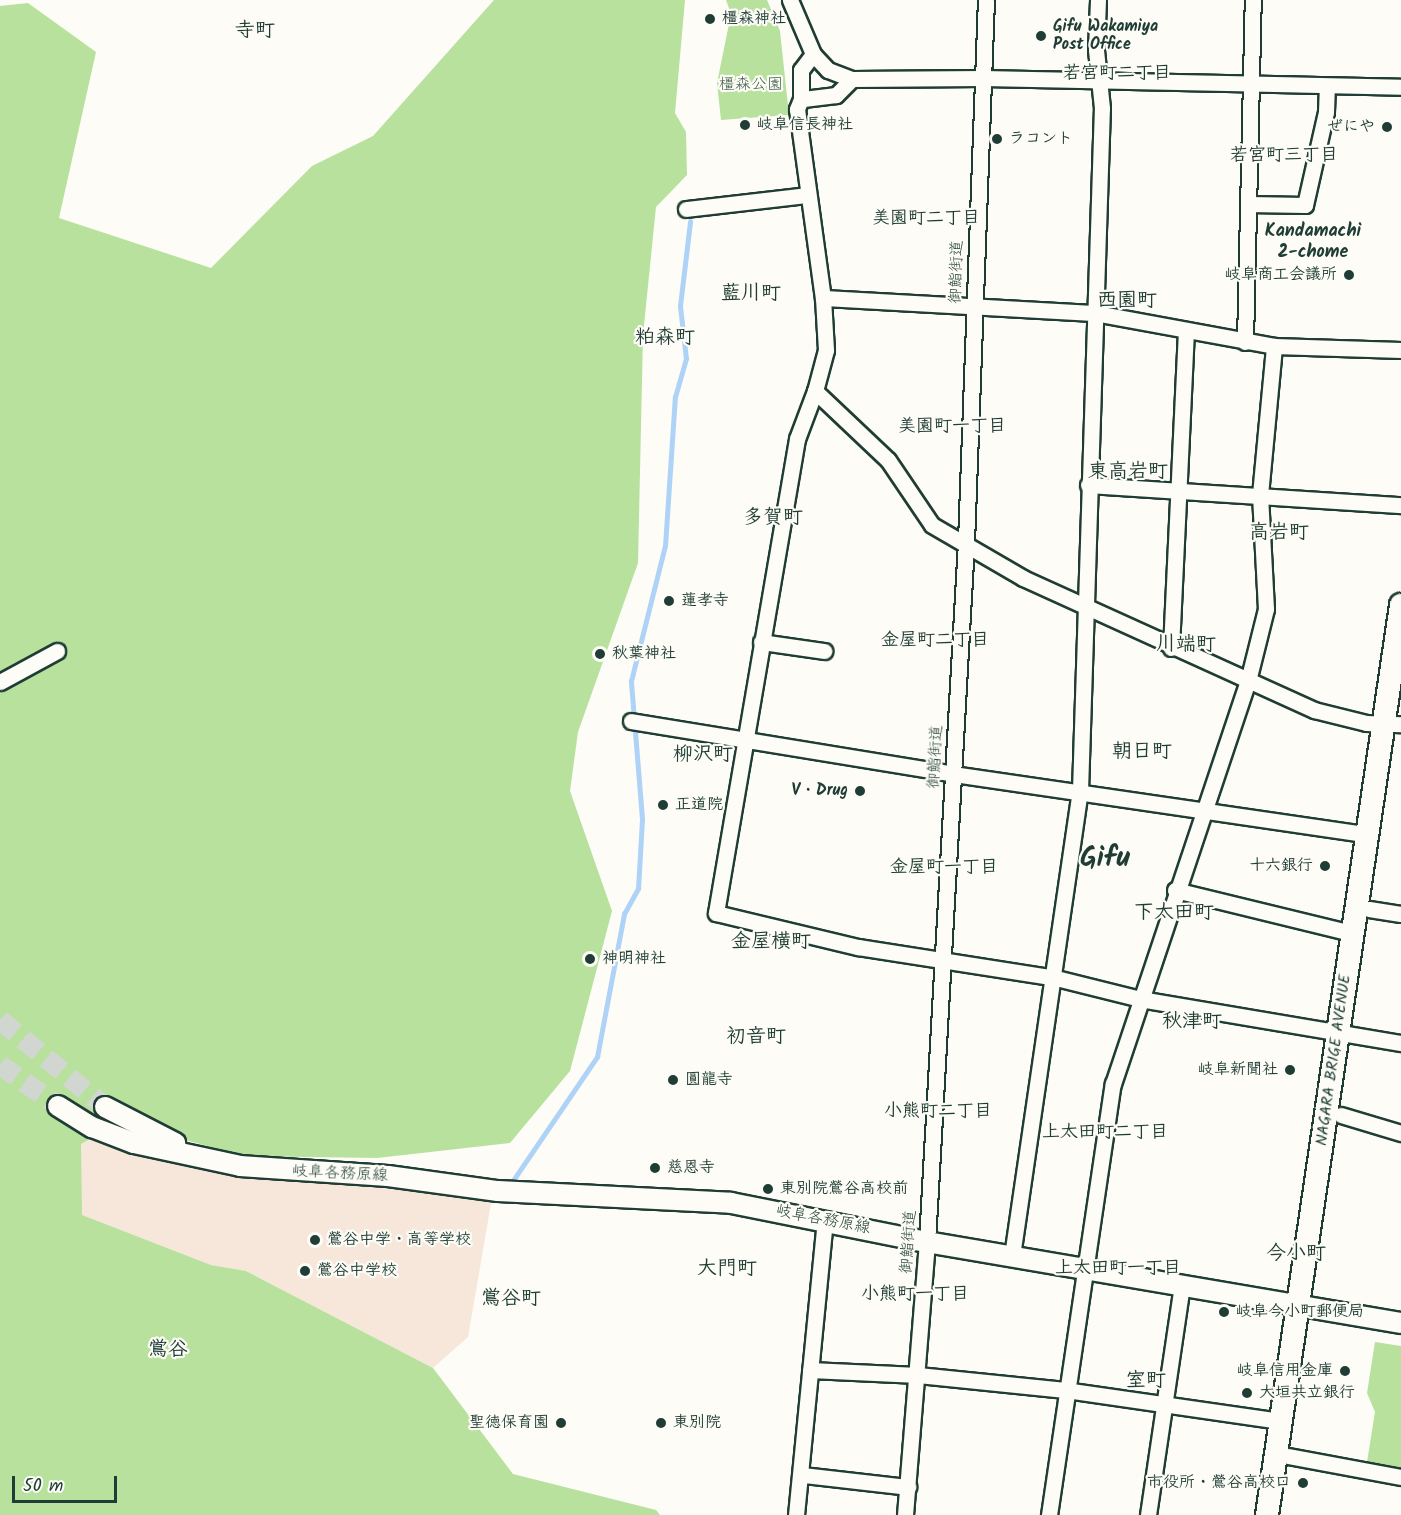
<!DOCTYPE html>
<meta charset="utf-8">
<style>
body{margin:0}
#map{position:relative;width:1401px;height:1515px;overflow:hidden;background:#fdfcf7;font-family:Kalam,"Klee One",sans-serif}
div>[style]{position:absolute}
.built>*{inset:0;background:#f6e7da}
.green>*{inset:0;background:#b8e19e}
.stream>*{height:4.5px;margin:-2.25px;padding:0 2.25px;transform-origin:2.25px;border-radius:2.25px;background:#afd2f7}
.major-tunnel>*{height:20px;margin-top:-10px;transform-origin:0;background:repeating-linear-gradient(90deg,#d1d6d0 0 20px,transparent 0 30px)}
.roads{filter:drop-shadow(2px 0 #1f3d34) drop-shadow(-2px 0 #1f3d34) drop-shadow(0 2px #1f3d34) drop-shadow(0 -2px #1f3d34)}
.minor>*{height:15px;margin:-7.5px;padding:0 7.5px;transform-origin:7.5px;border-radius:7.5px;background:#fdfcf7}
.major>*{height:20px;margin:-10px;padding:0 10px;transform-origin:10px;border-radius:10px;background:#fdfcf7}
.highway>*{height:22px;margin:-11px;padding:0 11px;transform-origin:11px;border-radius:11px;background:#fdfcf7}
.dots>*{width:16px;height:16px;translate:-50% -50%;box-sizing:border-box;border:3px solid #fdfcf7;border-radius:50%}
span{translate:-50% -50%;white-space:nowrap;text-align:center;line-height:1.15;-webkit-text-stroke:4.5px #fdfcf7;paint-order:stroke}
.poi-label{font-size:16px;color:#1f3d34;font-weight:700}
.left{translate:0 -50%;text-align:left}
.right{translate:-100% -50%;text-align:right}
.park-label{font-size:16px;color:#3e5e49}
.street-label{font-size:16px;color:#1f3d34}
.neighbourhood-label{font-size:18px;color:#1f3d34;font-weight:700}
.quarter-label{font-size:20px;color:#1f3d34;font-weight:700}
.town-label{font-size:28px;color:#1f3d34;font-weight:700}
.scale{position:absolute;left:12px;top:1476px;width:105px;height:27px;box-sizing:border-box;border:3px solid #1f3d34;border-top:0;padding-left:8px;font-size:18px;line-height:21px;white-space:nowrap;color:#1f3d34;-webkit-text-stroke:4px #fdfcf7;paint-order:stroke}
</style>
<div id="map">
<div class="built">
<div style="clip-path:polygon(95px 1138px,197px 1166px,492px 1198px,468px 1337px,433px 1368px,246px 1271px,211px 1265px,81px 1215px,81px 1144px)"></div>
</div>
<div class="green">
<div style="clip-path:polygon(494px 0,685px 0,675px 113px,686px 132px,687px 175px,656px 207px,643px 335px,638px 563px,578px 732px,570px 791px,612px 911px,570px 1071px,510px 1143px,377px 1158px,244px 1156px,123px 1123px,81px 1144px,82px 1215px,211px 1265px,246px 1271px,433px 1368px,513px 1474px,656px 1510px,660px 1515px,0 1515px,0 6px,28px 3px,96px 52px,59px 218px,211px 268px,312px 166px,373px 136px)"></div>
<div style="clip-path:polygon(726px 0,767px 0,780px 31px,789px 115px,721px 120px,717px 83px,731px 14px)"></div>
<div style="clip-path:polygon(1375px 1342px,1401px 1346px,1401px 1468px,1367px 1462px,1375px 1412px,1367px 1393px)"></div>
</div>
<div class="stream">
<div style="left:514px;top:1179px;width:148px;rotate:-55.8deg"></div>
<div style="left:597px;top:1057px;width:146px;rotate:-79.3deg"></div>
<div style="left:624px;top:914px;width:29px;rotate:-61deg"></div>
<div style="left:638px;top:889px;width:70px;rotate:-86.7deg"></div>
<div style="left:642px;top:819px;width:138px;rotate:-94.6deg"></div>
<div style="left:631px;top:681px;width:139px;rotate:-75.9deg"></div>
<div style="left:665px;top:546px;width:149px;rotate:-86.2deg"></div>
<div style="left:675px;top:397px;width:40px;rotate:-74deg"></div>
<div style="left:686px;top:359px;width:53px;rotate:-96.5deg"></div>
<div style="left:680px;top:306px;width:85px;rotate:-83.2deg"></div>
</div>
<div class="major-tunnel">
<div style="left:0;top:1020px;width:136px;rotate:39.6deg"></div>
<div style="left:0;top:1065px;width:71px;rotate:35.3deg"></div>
</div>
<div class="roads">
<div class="minor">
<div style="left:790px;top:0;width:59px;rotate:66.9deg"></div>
<div style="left:813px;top:54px;width:22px;rotate:47deg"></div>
<div style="left:828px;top:70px;width:26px;rotate:21deg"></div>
<div style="left:852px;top:79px;width:131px;rotate:-0.4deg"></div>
<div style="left:983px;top:78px;width:418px;rotate:1.2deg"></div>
<div style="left:852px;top:79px;width:23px;rotate:135deg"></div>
<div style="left:836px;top:95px;width:35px;rotate:173deg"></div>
<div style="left:801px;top:99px;width:11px;rotate:112deg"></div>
<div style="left:797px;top:109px;width:191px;rotate:82.2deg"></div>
<div style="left:823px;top:298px;width:52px;rotate:86.7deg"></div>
<div style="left:826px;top:350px;width:42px;rotate:105deg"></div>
<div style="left:815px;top:391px;width:100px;rotate:43.4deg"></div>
<div style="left:888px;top:460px;width:78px;rotate:55.9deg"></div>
<div style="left:932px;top:525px;width:105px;rotate:30.2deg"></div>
<div style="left:1023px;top:578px;width:320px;rotate:24.4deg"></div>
<div style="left:1314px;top:710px;width:54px;rotate:14deg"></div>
<div style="left:1366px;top:723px;width:35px;rotate:2deg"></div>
<div style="left:801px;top:99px;width:29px;rotate:-90deg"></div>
<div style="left:801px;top:70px;width:20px;rotate:-53deg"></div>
<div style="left:1248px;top:204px;width:57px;rotate:1deg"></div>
<div style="left:1305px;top:205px;width:95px;rotate:-77.3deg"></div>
<div style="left:1326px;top:112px;width:26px;rotate:-88deg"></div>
<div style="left:686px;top:209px;width:122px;rotate:-6.6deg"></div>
<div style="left:823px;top:298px;width:272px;rotate:3.2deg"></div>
<div style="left:1095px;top:313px;width:182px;rotate:10.4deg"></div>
<div style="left:1274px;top:346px;width:127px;rotate:1.8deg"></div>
<div style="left:1245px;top:342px;width:342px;rotate:-88.7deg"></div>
<div style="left:815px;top:391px;width:51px;rotate:110.6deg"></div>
<div style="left:797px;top:439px;width:481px;rotate:99.7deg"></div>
<div style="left:716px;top:913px;width:146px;rotate:13.5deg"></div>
<div style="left:858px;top:947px;width:200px;rotate:8.9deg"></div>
<div style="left:1056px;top:978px;width:87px;rotate:14deg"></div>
<div style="left:1140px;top:999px;width:265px;rotate:9.6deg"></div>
<div style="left:1088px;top:485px;width:314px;rotate:3.7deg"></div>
<div style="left:761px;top:642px;width:64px;rotate:8.1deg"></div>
<div style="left:1171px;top:648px;width:317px;rotate:-87.3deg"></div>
<div style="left:0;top:682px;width:65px;rotate:-28.5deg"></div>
<div style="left:631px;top:721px;width:326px;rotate:9.3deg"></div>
<div style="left:953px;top:774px;width:420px;rotate:8.3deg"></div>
<div style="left:1175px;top:890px;width:182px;rotate:13.7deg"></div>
<div style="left:1369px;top:909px;width:32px;rotate:9deg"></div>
<div style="left:1341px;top:1115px;width:63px;rotate:16.7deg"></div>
<div style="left:1012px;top:1256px;width:470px;rotate:-81.7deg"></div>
<div style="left:1080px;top:791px;width:683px;rotate:-88.16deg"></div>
<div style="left:1102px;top:108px;width:58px;rotate:-95.9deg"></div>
<div style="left:1096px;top:50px;width:50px;rotate:-87.7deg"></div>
<div style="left:810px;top:1370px;width:108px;rotate:2.7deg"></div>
<div style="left:918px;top:1375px;width:148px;rotate:5.8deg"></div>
<div style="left:1065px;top:1390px;width:217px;rotate:8.2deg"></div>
<div style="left:1288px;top:1456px;width:115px;rotate:10.5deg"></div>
<div style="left:803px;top:1475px;width:106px;rotate:6.5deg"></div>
<div style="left:796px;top:1515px;width:297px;rotate:-84.4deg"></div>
<div style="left:905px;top:1515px;width:274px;rotate:-85.4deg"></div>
<div style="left:927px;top:1242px;width:701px;rotate:-86.81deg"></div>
<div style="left:966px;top:542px;width:542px;rotate:-87.89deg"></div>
<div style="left:1049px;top:1515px;width:436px;rotate:-81.6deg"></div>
<div style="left:1113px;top:1084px;width:425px;rotate:-71.5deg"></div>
<div style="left:1248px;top:681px;width:74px;rotate:-76deg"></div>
<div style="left:1266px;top:609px;width:114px;rotate:-93deg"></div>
<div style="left:1260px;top:495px;width:150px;rotate:-84.6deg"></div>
<div style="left:1148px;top:1515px;width:232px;rotate:-81.6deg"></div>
</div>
<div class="major">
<div style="left:58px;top:1106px;width:40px;rotate:32deg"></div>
<div style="left:92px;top:1127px;width:45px;rotate:20.9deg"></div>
<div style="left:134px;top:1143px;width:108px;rotate:12.2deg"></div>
<div style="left:240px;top:1166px;width:148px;rotate:3.9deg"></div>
<div style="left:388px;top:1176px;width:111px;rotate:7.8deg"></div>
<div style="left:498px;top:1191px;width:233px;rotate:2.9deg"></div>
<div style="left:731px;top:1203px;width:200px;rotate:11.3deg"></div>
<div style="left:927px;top:1242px;width:481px;rotate:9.7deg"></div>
<div style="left:105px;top:1107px;width:79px;rotate:27.2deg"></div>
</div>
<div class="highway">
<div style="left:1267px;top:1515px;width:920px;rotate:-81.62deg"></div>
</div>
</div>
<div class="dots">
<div style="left:710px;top:19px;background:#1f3d34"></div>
<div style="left:1041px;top:36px;background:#1f3d34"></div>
<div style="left:745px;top:125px;background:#1f3d34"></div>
<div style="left:1387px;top:127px;background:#1f3d34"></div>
<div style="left:997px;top:139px;background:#1f3d34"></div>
<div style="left:1349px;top:275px;background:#1f3d34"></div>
<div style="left:669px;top:601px;background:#1f3d34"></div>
<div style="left:600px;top:654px;background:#1f3d34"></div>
<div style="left:860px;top:791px;background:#1f3d34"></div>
<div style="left:663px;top:805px;background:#1f3d34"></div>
<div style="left:1325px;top:866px;background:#1f3d34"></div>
<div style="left:590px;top:959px;background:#1f3d34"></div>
<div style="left:1290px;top:1070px;background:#1f3d34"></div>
<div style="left:673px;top:1080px;background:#1f3d34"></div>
<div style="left:655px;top:1168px;background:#1f3d34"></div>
<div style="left:768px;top:1189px;background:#1f3d34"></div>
<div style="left:315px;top:1240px;background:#1f3d34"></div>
<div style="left:305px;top:1271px;background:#1f3d34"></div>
<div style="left:1224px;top:1312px;background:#1f3d34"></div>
<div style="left:1345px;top:1371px;background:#1f3d34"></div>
<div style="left:1247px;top:1393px;background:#1f3d34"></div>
<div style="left:561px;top:1423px;background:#1f3d34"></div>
<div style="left:661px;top:1423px;background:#1f3d34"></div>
<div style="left:1303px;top:1483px;background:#1f3d34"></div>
</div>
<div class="poi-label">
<span class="left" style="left:722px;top:19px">橿森神社</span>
<span class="left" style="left:1053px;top:36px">Gifu Wakamiya<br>Post Office</span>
<span class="left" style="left:757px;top:125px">岐阜信長神社</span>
<span class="right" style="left:1375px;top:127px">ぜにや</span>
<span class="left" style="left:1009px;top:139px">ラコント</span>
<span class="right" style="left:1337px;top:275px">岐阜商工会議所</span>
<span class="left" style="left:681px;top:601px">蓮孝寺</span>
<span class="left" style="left:612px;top:654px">秋葉神社</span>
<span class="right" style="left:848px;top:791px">V・Drug</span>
<span class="left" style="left:675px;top:805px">正道院</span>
<span class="right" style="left:1313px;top:866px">十六銀行</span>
<span class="left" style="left:602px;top:959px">神明神社</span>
<span class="right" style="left:1278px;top:1070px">岐阜新聞社</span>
<span class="left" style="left:685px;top:1080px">圓龍寺</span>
<span class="left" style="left:667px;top:1168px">慈恩寺</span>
<span class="left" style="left:780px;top:1189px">東別院鶯谷高校前</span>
<span class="left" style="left:327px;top:1240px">鶯谷中学・高等学校</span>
<span class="left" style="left:317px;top:1271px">鶯谷中学校</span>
<span class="left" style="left:1236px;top:1312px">岐阜今小町郵便局</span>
<span class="right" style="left:1333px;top:1371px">岐阜信用金庫</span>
<span class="left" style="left:1259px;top:1393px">大垣共立銀行</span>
<span class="right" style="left:549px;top:1423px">聖徳保育園</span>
<span class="left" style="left:673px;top:1423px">東別院</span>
<span class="right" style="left:1291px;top:1483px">市役所・鶯谷高校口</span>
</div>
<div class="park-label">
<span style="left:751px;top:85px">橿森公園</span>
</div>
<div class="street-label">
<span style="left:957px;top:272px;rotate:-88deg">御鮨街道</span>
<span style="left:936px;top:757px;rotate:-87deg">御鮨街道</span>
<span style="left:1334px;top:1060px;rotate:-82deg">NAGARA BRIGE AVENUE</span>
<span style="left:340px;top:1174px;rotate:3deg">岐阜各務原線</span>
<span style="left:823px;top:1220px;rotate:11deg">岐阜各務原線</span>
<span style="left:909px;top:1242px;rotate:-86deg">御鮨街道</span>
</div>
<div class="neighbourhood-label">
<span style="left:1117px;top:74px">若宮町二丁目</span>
<span style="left:1284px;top:156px">若宮町三丁目</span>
<span style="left:926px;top:219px">美園町二丁目</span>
<span style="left:1313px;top:243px">Kandamachi<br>2-chome</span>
<span style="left:952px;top:427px">美園町一丁目</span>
<span style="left:935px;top:641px">金屋町二丁目</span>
<span style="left:944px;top:868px">金屋町一丁目</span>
<span style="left:938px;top:1112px">小熊町二丁目</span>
<span style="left:1105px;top:1133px">上太田町二丁目</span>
<span style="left:1118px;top:1269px">上太田町一丁目</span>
<span style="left:915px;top:1295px">小熊町一丁目</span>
</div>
<div class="quarter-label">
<span style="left:255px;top:31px">寺町</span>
<span style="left:751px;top:294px">藍川町</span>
<span style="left:1127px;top:301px">西園町</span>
<span style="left:665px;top:338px">粕森町</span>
<span style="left:1128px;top:472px">東高岩町</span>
<span style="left:773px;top:518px">多賀町</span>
<span style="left:1279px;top:533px">高岩町</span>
<span style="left:1186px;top:645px">川端町</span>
<span style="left:1142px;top:752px">朝日町</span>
<span style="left:703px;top:755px">柳沢町</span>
<span style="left:1174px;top:913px">下太田町</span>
<span style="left:771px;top:942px">金屋横町</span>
<span style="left:1192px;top:1022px">秋津町</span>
<span style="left:756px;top:1037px">初音町</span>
<span style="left:1296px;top:1254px">今小町</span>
<span style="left:727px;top:1269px">大門町</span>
<span style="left:511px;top:1299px">鴬谷町</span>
<span style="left:168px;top:1350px">鴬谷</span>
<span style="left:1146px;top:1381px">室町</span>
</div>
<div class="town-label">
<span style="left:1105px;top:859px">Gifu</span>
</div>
<div class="scale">50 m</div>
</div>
